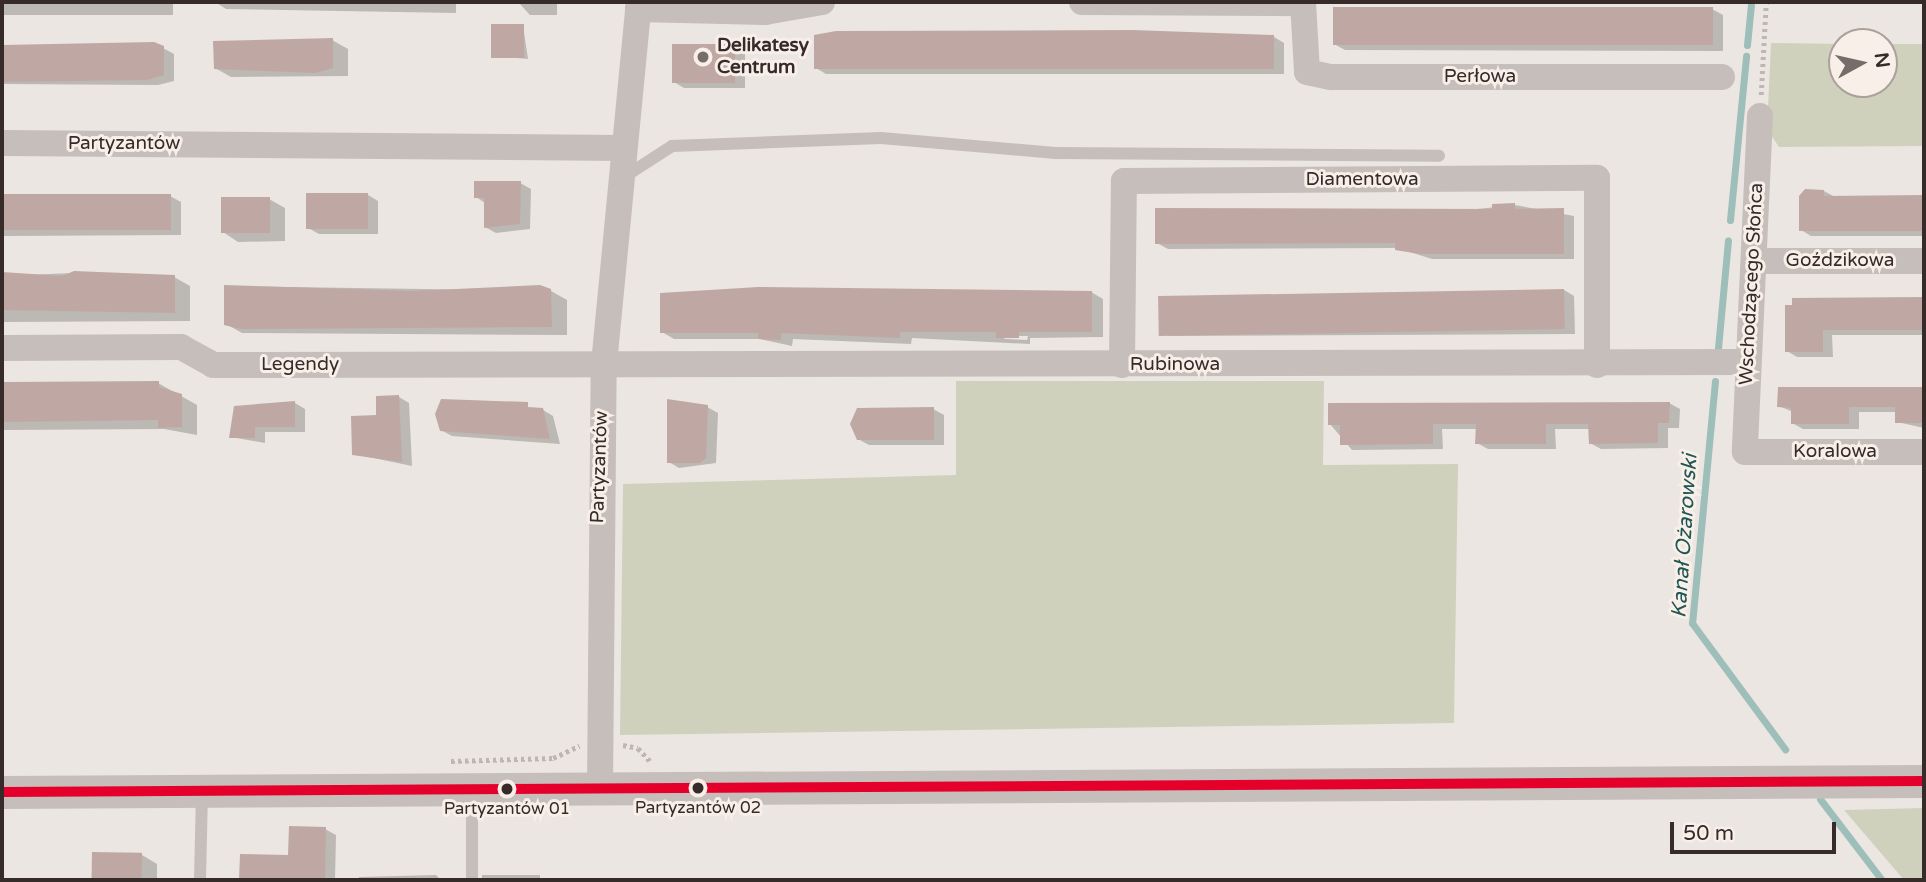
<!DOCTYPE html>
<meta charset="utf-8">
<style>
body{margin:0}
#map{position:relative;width:1926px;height:882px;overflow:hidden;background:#ece6e2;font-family:"Varela Round",sans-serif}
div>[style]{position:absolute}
.green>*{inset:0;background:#cfd1bc}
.shadow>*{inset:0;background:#0003;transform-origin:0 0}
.stream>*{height:7px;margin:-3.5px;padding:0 3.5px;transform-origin:3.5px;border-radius:3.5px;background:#9ebeba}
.building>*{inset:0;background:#bfa8a4;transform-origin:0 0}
.path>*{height:4.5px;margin-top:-2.25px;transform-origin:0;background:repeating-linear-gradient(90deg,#beb6b3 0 3.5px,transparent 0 7px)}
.service>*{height:12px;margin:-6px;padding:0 6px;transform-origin:6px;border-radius:6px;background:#c6beba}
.minor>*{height:26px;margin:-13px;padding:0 13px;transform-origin:13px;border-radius:13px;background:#c6beba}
.tertiary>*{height:33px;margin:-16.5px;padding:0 16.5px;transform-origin:16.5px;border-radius:16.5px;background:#c6beba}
.bus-1>*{height:10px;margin:-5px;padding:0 5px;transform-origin:5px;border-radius:5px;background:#e4002b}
.dots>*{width:19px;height:19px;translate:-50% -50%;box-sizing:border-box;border:4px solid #f9efe9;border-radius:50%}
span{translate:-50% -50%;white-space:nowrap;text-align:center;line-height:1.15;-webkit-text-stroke:6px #f9efe9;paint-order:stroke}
.bus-label{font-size:17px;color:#362b29}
.poi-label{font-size:19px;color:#362b29;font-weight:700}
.left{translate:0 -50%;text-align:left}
.street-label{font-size:19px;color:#362b29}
.water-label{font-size:21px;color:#205653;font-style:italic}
.frame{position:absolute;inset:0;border:4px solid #362b29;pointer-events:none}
.north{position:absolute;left:1828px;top:28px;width:70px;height:70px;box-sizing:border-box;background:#f9efe9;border:2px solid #aba19c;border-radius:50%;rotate:82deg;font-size:19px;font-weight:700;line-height:28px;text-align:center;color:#362b29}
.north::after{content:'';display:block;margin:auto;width:24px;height:32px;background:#766c6a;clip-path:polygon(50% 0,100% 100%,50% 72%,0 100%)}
.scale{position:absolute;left:1670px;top:822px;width:166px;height:32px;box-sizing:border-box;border:4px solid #362b29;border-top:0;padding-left:9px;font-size:21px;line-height:24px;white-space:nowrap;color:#362b29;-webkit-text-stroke:5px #f9efe9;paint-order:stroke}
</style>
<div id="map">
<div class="green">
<div style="clip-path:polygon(1771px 43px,1842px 44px,1842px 84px,1884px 84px,1884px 44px,1924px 44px,1924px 146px,1779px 147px,1767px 129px)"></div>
<div style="clip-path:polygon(956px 381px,1324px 381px,1323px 465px,1458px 464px,1454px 723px,620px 735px,623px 484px,956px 475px)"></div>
<div style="clip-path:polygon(1924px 808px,1924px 880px,1904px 880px,1844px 810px)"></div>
</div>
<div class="shadow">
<div style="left:2px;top:2px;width:171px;height:13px"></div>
<div style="clip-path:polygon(215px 2px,456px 2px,456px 13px,226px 9px)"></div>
<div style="clip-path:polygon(518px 2px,557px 2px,557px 15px,530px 15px)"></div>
<div style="clip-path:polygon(1712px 9px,1723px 15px,1723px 51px,1345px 50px,1334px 44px)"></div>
<div style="clip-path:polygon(523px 26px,528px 59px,493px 56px)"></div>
<div style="clip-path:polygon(1274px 37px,1284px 43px,1284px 74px,826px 74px,816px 68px)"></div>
<div style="clip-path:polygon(332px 40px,348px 49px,348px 76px,231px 77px,215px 68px)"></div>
<div style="clip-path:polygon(734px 46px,745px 52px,745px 88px,684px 88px,674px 82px)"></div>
<div style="clip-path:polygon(163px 48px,174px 54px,174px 81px,158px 85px,2px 84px,2px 51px)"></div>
<div style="clip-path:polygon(520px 183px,531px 189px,530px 229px,496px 233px,485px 227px,485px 203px,476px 197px)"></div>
<div style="clip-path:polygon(1824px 191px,1835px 197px,1924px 197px,1924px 236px,1811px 236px,1801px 230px)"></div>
<div style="clip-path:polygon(368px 195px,378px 201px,378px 234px,319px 234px,308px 228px)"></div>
<div style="clip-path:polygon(170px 196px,181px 202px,181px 235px,2px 236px,2px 197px)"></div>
<div style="clip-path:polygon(269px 199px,285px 208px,285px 241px,238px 242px,223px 232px)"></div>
<div style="clip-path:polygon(1515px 205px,1574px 216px,1574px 259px,1432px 259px,1397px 248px,1168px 249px,1157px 243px)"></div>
<div style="clip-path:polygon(74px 273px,174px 277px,190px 286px,190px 321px,2px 322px,2px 276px)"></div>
<div style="clip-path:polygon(225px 286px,551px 291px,567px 300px,567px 335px,242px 333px,226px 324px)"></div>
<div style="clip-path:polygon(1564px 290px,1574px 296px,1575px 334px,1170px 336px,1159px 330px)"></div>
<div style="clip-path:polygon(evenodd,1091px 292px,1103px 299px,1103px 337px,1030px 338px,1030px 344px,912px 338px,911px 344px,793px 339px,792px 346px,760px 339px,674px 339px,662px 332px,1091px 292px,1002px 336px,1028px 336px,1027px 340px,1005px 339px,1002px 336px)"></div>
<div style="clip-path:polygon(1794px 299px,1924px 299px,1924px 335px,1832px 335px,1833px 357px,1797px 357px,1787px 351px)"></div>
<div style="clip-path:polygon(158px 383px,197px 405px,197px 435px,164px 429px,2px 430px,2px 384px)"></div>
<div style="clip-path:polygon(1924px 388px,1924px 428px,1897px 422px,1897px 412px,1859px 412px,1859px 429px,1803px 429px,1792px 423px,1793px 412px,1779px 406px,1779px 389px)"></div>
<div style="clip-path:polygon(399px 397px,409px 403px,412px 466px,354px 454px)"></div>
<div style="clip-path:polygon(295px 403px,305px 409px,305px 432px,265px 432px,265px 443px,231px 437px)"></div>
<div style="clip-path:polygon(1669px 403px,1680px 409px,1679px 428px,1668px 428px,1668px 448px,1601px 449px,1590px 443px,1590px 429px,1555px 429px,1556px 449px,1488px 449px,1477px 443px,1477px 429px,1442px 429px,1443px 449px,1352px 450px,1330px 424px)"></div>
<div style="clip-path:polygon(707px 407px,718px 413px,716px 463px,679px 468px,669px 462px)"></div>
<div style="clip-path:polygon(933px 409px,944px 415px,944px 445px,869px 445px,858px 439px)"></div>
<div style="clip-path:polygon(543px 410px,553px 416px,560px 444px,452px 436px,441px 430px)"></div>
<div style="clip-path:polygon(325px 829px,336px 835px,335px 880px,241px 880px,242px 856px,290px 857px)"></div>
<div style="clip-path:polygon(93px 854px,142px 855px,157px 864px,157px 880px,93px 880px)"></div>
<div style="clip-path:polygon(436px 875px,441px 880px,359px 880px,359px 877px)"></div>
<div style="left:482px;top:875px;width:58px;height:5px"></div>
</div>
<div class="stream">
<div style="left:1747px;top:45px;width:41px;rotate:-84.4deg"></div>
<div style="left:1730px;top:220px;width:165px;rotate:-84.4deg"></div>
<div style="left:1718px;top:348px;width:108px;rotate:-84.7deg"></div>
<div style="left:1715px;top:381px;width:243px;rotate:95.4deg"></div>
<div style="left:1692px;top:623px;width:157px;rotate:53.6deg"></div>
<div style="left:1820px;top:799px;width:102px;rotate:52.6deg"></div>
</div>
<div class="building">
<div style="left:1333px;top:7px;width:380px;height:38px"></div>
<div style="left:491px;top:24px;width:33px;height:34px"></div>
<div style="clip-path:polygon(1133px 30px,1274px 35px,1274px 69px,814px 69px,814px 35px,836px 31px)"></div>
<div style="clip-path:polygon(333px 38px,333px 68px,315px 73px,214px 69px,213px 41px)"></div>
<div style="clip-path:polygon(154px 42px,164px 46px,164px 75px,147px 80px,2px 82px,2px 45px)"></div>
<div style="left:672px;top:44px;width:63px;height:39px"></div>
<div style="clip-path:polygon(474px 181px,521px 181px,520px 224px,484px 228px,484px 198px,474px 198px)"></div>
<div style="clip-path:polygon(1805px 189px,1824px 190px,1824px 196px,1924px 195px,1924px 231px,1799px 231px,1799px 196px)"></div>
<div style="left:368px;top:193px;width:36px;height:62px;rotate:90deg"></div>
<div style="left:171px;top:194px;width:36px;height:169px;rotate:90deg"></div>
<div style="left:221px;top:197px;width:49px;height:36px"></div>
<div style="clip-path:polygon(1515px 203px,1515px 209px,1564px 208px,1564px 254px,1420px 254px,1395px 250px,1395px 243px,1155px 244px,1155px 208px,1492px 209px,1492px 204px)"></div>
<div style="clip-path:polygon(74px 271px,175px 275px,175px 313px,2px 310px,2px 272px,62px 276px)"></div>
<div style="clip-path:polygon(224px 285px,412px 291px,540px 285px,551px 289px,552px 327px,240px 329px,224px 325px)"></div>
<div style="clip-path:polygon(758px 287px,1092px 291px,1092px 332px,1019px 332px,1019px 338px,996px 338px,996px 332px,900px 332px,900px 338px,781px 333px,781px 340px,758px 339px,758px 333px,660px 333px,660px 293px)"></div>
<div style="left:1564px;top:289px;width:40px;height:406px;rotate:89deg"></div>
<div style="clip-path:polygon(1924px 297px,1924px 330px,1823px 330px,1823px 352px,1785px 352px,1785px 305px,1792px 305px,1792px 298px)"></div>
<div style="clip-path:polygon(159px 381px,159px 387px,182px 394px,182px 427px,158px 428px,158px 420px,2px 422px,2px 382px)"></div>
<div style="clip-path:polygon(1778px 387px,1924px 387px,1924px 423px,1895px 423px,1895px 407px,1849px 407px,1849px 424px,1791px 424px,1791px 408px,1777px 407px)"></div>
<div style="clip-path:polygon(399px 395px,402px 462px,352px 455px,351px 416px,376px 415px,376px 396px)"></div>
<div style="clip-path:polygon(441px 399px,528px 402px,528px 407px,543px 408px,550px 439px,440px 431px,435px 414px)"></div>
<div style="clip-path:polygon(667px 399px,708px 405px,706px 458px,700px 463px,667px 463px)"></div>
<div style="clip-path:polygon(295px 401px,295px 427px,255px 427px,255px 438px,229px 438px,234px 406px)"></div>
<div style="clip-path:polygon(1670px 402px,1669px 423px,1658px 423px,1658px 443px,1589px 444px,1588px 424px,1546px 424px,1546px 444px,1475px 444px,1476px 424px,1433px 424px,1433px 444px,1340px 445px,1340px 425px,1328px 425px,1328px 403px)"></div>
<div style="clip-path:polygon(934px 407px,934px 440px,857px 440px,850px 424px,857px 408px)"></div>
<div style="clip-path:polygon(289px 826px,326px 827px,325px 880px,239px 880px,240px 854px,288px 855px)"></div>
<div style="left:92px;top:852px;width:50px;height:28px;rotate:1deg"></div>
</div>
<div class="path">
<div style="left:1761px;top:95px;width:93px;rotate:-86.9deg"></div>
<div style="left:623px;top:745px;width:15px;rotate:11deg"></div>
<div style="left:638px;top:748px;width:18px;rotate:47deg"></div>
<div style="left:451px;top:761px;width:102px;rotate:-1.7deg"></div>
<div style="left:553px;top:758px;width:29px;rotate:-25deg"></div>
</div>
<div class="service">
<div style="left:621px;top:179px;width:61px;rotate:-32.9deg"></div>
<div style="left:672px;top:146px;width:209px;rotate:-2.2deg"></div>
<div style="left:881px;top:138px;width:175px;rotate:4.9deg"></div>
<div style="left:1055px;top:153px;width:384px;rotate:0.4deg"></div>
<div style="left:200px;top:880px;width:88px;rotate:-88.7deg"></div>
<div style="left:472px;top:880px;width:90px;rotate:-90deg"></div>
</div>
<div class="minor">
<div style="left:1082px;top:2px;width:221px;rotate:0.3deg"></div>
<div style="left:1303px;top:2px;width:70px;rotate:86.7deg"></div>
<div style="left:1307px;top:72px;width:25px;rotate:12deg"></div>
<div style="left:1331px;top:77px;width:391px"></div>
<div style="left:638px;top:9px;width:127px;rotate:1.4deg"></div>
<div style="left:765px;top:12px;width:58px;rotate:-10deg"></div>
<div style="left:1760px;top:116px;width:336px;rotate:92.6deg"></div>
<div style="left:1745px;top:452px;width:179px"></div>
<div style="left:2px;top:143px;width:621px;rotate:0.46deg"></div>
<div style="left:1756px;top:261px;width:168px"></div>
<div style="left:2px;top:348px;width:179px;rotate:-0.3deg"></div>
<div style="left:181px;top:347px;width:37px;rotate:29deg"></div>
<div style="left:213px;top:365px;width:1533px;rotate:-0.11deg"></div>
<div style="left:1122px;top:365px;width:184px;rotate:-89.4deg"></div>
<div style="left:1124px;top:181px;width:473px;rotate:-0.4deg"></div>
<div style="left:1597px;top:178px;width:187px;rotate:90deg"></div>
<div style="left:600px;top:788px;width:424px;rotate:-89.5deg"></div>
<div style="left:604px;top:364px;width:364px;rotate:-84.5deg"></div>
</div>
<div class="tertiary">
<div style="left:2px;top:792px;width:1922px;rotate:-0.33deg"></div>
</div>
<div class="bus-1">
<div style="left:2px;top:792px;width:1922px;rotate:-0.33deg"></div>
</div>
<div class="dots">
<div style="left:703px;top:57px;background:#766c6a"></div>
<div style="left:698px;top:788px;background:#362b29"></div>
<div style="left:507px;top:789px;background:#362b29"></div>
</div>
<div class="bus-label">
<span style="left:698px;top:808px">Partyzantów 02</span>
<span style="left:507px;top:809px">Partyzantów 01</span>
</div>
<div class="poi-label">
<span class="left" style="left:717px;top:57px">Delikatesy<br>Centrum</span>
</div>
<div class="street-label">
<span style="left:1480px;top:77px">Perłowa</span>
<span style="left:124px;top:144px">Partyzantów</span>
<span style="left:1362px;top:180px">Diamentowa</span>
<span style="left:1840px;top:261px">Goździkowa</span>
<span style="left:1752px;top:284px;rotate:-87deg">Wschodzącego Słońca</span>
<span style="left:300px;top:365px">Legendy</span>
<span style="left:1175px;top:365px">Rubinowa</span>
<span style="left:1835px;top:452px">Koralowa</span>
<span style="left:600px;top:467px;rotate:-88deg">Partyzantów</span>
</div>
<div class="water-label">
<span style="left:1685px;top:536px;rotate:-86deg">Kanał Ożarowski</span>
</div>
<div class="frame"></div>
<div class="north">N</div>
<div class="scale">50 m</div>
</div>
